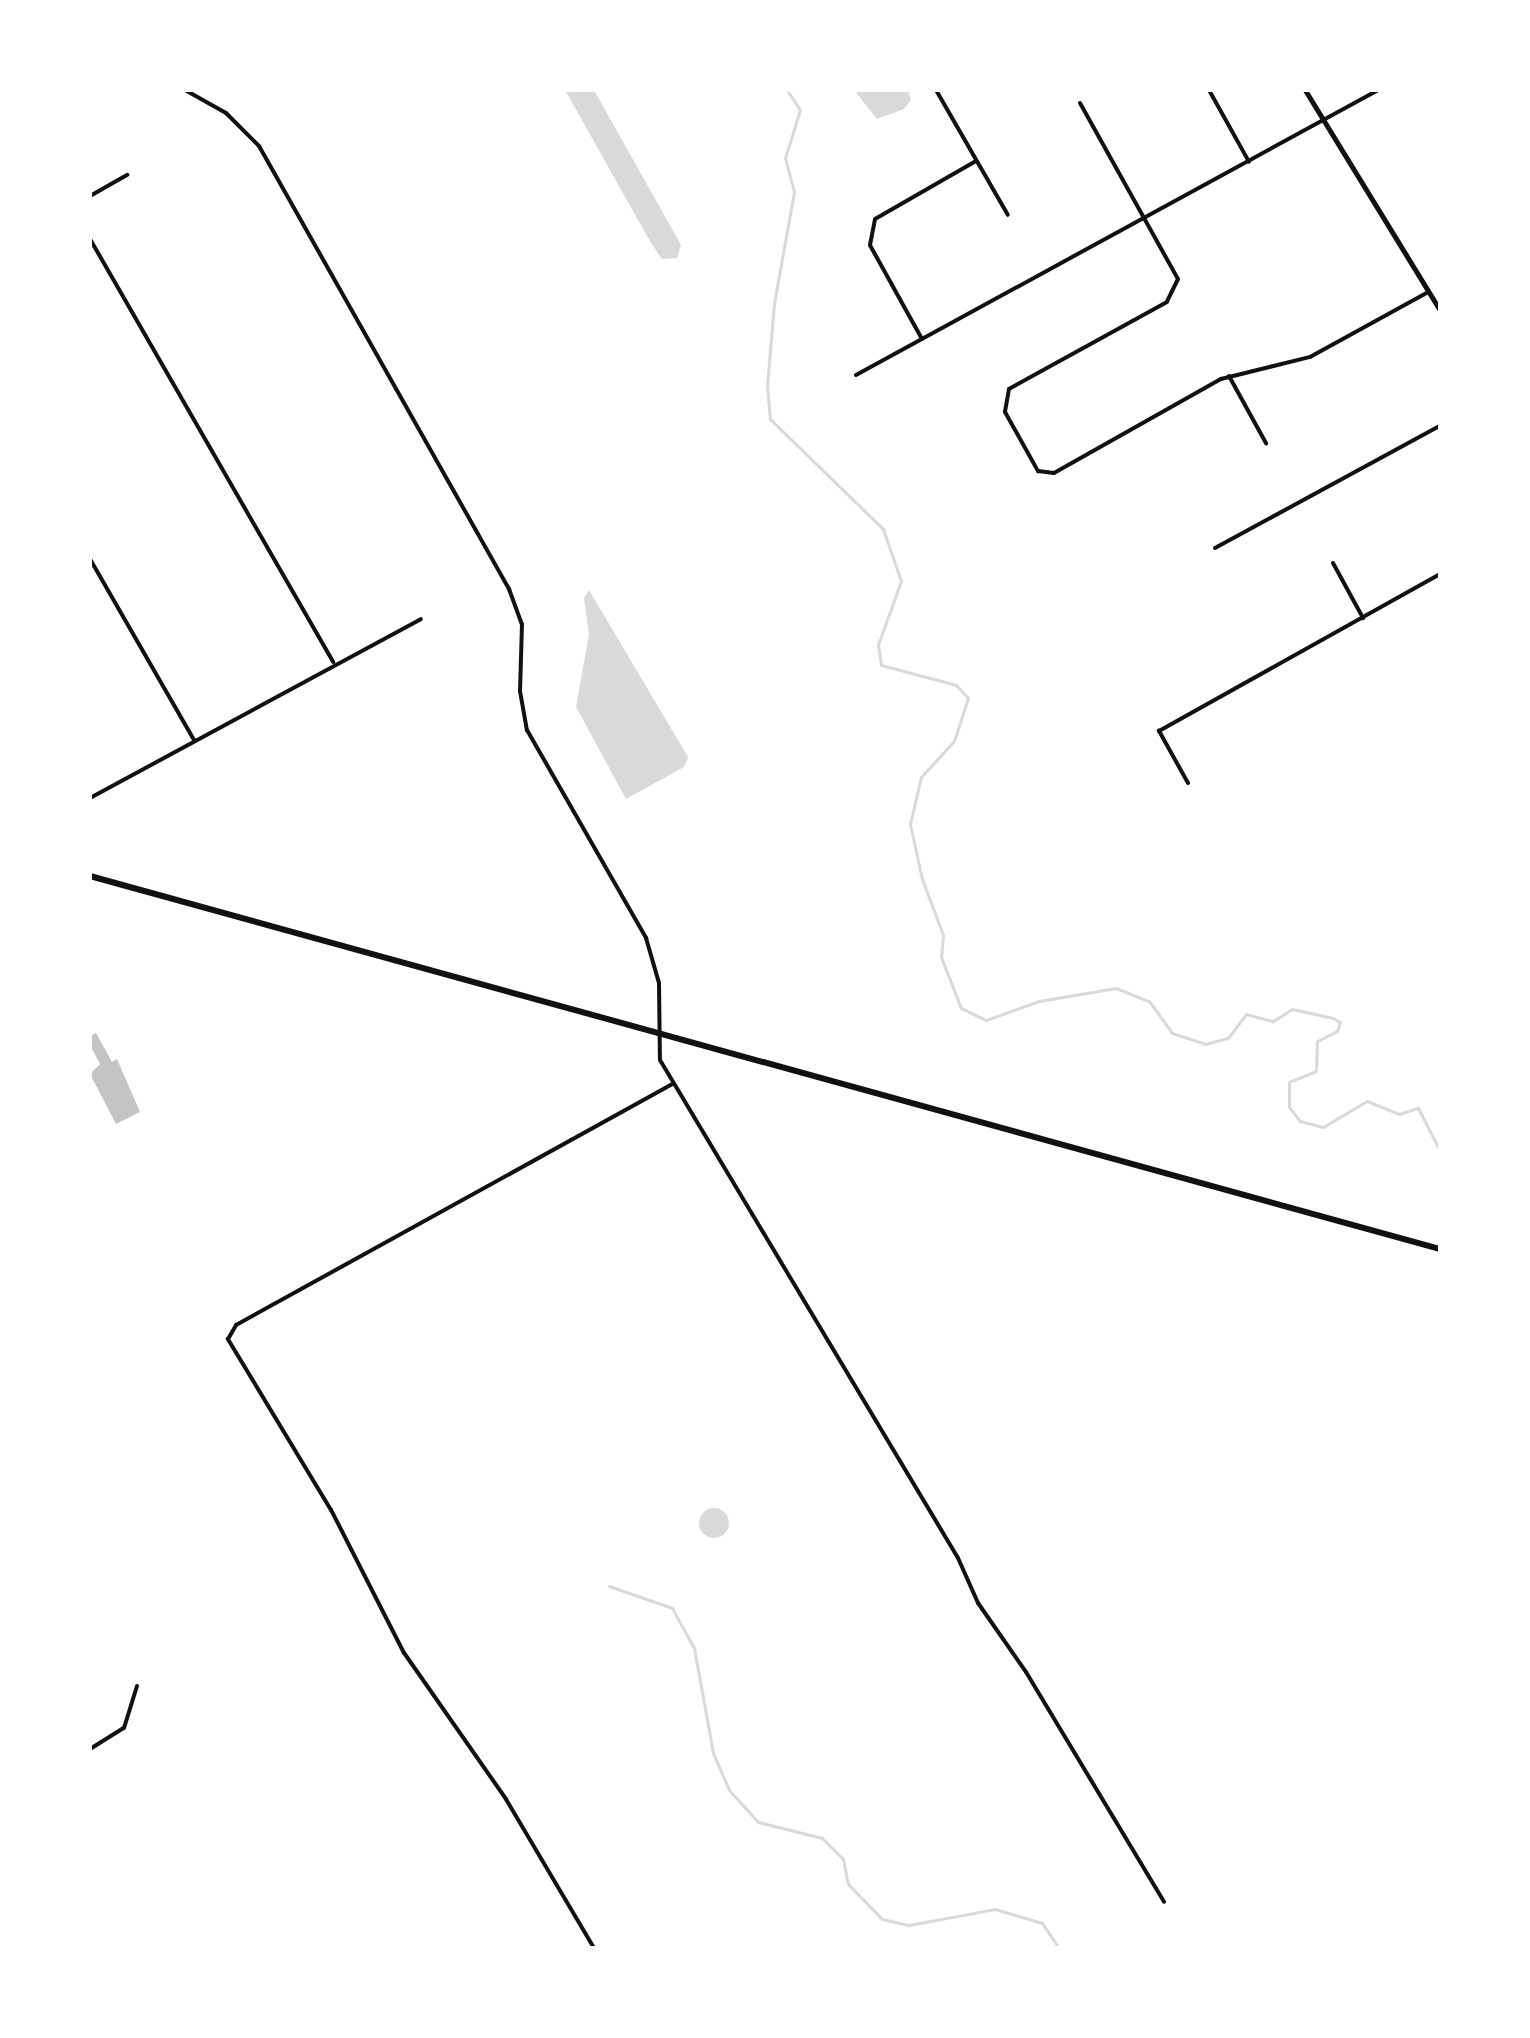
<!DOCTYPE html>
<style>
body{margin:0}
#map{position:relative;width:1530px;height:2038px;overflow:hidden;background:#fff;font-family:Karla,sans-serif}
div>[style]{position:absolute}
.water>*{inset:0;background:#d9d9d9}
.round{border-radius:50%}
.stream>*{height:3px;margin:-1.5px;padding:0 1.5px;transform-origin:1.5px;border-radius:1.5px;background:#d9d9d9}
.building>*{inset:0;background:#c4c4c4}
.minor>*{height:4px;margin:-2px;padding:0 2px;transform-origin:2px;border-radius:2px;background:#111}
.tertiary>*{height:5px;margin:-2.5px;padding:0 2.5px;transform-origin:2.5px;border-radius:2.5px;background:#111}
.primary>*{height:6px;margin:-3px;padding:0 3px;transform-origin:3px;border-radius:3px;background:#111}
span{translate:-50% -50%;white-space:nowrap;text-align:center;line-height:1.15;-webkit-text-stroke:6px #fff;paint-order:stroke}
.frame{position:absolute;inset:0;border:92px solid #fff;pointer-events:none}
</style>
<div id="map">
<div class="water">
<div style="clip-path:polygon(565px 90px,594px 90px,681px 245px,677px 258px,662px 259px,651px 243px)"></div>
<div style="clip-path:polygon(854px 90px,908px 90px,911px 100px,904px 109px,877px 119px)"></div>
<div style="clip-path:polygon(589px 590px,688px 757px,684px 767px,626px 799px,576px 707px,589px 634px,584px 598px)"></div>
<div class="round" style="left:699px;top:1508px;width:30px;height:30px"></div>
</div>
<div class="stream">
<div style="left:787px;top:90px;width:24px;rotate:57deg"></div>
<div style="left:800px;top:110px;width:50px;rotate:107.4deg"></div>
<div style="left:785px;top:158px;width:35px;rotate:75deg"></div>
<div style="left:794px;top:192px;width:113px;rotate:100.2deg"></div>
<div style="left:774px;top:303px;width:83px;rotate:94.8deg"></div>
<div style="left:767px;top:386px;width:33px;rotate:85deg"></div>
<div style="left:770px;top:419px;width:158px;rotate:44.2deg"></div>
<div style="left:883px;top:529px;width:55px;rotate:70.9deg"></div>
<div style="left:901px;top:581px;width:68px;rotate:109.8deg"></div>
<div style="left:878px;top:645px;width:20px;rotate:81deg"></div>
<div style="left:881px;top:665px;width:78px;rotate:14.9deg"></div>
<div style="left:956px;top:685px;width:18px;rotate:47deg"></div>
<div style="left:968px;top:698px;width:45px;rotate:108deg"></div>
<div style="left:954px;top:741px;width:49px;rotate:132.5deg"></div>
<div style="left:921px;top:777px;width:48px;rotate:103.2deg"></div>
<div style="left:910px;top:824px;width:56px;rotate:77.7deg"></div>
<div style="left:922px;top:879px;width:60px;rotate:69.4deg"></div>
<div style="left:943px;top:935px;width:22px;rotate:95deg"></div>
<div style="left:941px;top:957px;width:55px;rotate:68.6deg"></div>
<div style="left:961px;top:1008px;width:28px;rotate:26deg"></div>
<div style="left:986px;top:1020px;width:56px;rotate:-19.7deg"></div>
<div style="left:1039px;top:1001px;width:78px;rotate:-9.6deg"></div>
<div style="left:1116px;top:988px;width:35px;rotate:22deg"></div>
<div style="left:1149px;top:1001px;width:39px;rotate:54deg"></div>
<div style="left:1172px;top:1033px;width:35px;rotate:18deg"></div>
<div style="left:1205px;top:1044px;width:24px;rotate:-15deg"></div>
<div style="left:1228px;top:1038px;width:30px;rotate:-53deg"></div>
<div style="left:1246px;top:1014px;width:28px;rotate:15deg"></div>
<div style="left:1273px;top:1021px;width:22px;rotate:-32deg"></div>
<div style="left:1292px;top:1009px;width:42px;rotate:12.4deg"></div>
<div style="left:1333px;top:1018px;width:8px;rotate:30deg"></div>
<div style="left:1340px;top:1022px;width:9px;rotate:108deg"></div>
<div style="left:1337px;top:1031px;width:22px;rotate:153deg"></div>
<div style="left:1317px;top:1041px;width:30px;rotate:92deg"></div>
<div style="left:1316px;top:1071px;width:29px;rotate:158deg"></div>
<div style="left:1289px;top:1082px;width:25px;rotate:90deg"></div>
<div style="left:1289px;top:1107px;width:18px;rotate:52deg"></div>
<div style="left:1300px;top:1121px;width:24px;rotate:15deg"></div>
<div style="left:1323px;top:1127px;width:51px;rotate:-30.6deg"></div>
<div style="left:1367px;top:1101px;width:35px;rotate:22deg"></div>
<div style="left:1399px;top:1114px;width:20px;rotate:-18deg"></div>
<div style="left:1418px;top:1108px;width:48px;rotate:62.9deg"></div>
<div style="left:609px;top:1586px;width:67px;rotate:19.2deg"></div>
<div style="left:672px;top:1608px;width:46px;rotate:61.2deg"></div>
<div style="left:694px;top:1648px;width:107px;rotate:79.7deg"></div>
<div style="left:713px;top:1753px;width:40px;rotate:66.6deg"></div>
<div style="left:729px;top:1790px;width:43px;rotate:47.8deg"></div>
<div style="left:758px;top:1822px;width:66px;rotate:14deg"></div>
<div style="left:822px;top:1838px;width:30px;rotate:45deg"></div>
<div style="left:843px;top:1859px;width:25px;rotate:79deg"></div>
<div style="left:848px;top:1884px;width:49px;rotate:45.8deg"></div>
<div style="left:882px;top:1919px;width:28px;rotate:13deg"></div>
<div style="left:909px;top:1925px;width:87px;rotate:-10.5deg"></div>
<div style="left:995px;top:1909px;width:49px;rotate:16.6deg"></div>
<div style="left:1042px;top:1923px;width:30px;rotate:56deg"></div>
</div>
<div class="building">
<div style="clip-path:polygon(96px 1033px,112px 1062px,117px 1059px,140px 1112px,116px 1124px,90px 1074px,100px 1064px,90px 1045px,90px 1036px)"></div>
</div>
<div class="minor">
<div style="left:185px;top:90px;width:47px;rotate:29.3deg"></div>
<div style="left:226px;top:113px;width:47px;rotate:45deg"></div>
<div style="left:259px;top:146px;width:509px;rotate:60.56deg"></div>
<div style="left:509px;top:589px;width:37px;rotate:70deg"></div>
<div style="left:522px;top:624px;width:67px;rotate:91.7deg"></div>
<div style="left:520px;top:691px;width:40px;rotate:80deg"></div>
<div style="left:527px;top:730px;width:240px;rotate:60.2deg"></div>
<div style="left:646px;top:938px;width:47px;rotate:73.9deg"></div>
<div style="left:659px;top:983px;width:77px;rotate:89.3deg"></div>
<div style="left:660px;top:1060px;width:580px;rotate:59.1deg"></div>
<div style="left:958px;top:1558px;width:49px;rotate:66deg"></div>
<div style="left:978px;top:1603px;width:84px;rotate:55.2deg"></div>
<div style="left:1026px;top:1672px;width:268px;rotate:59deg"></div>
<div style="left:936px;top:90px;width:144px;rotate:60.1deg"></div>
<div style="left:1209px;top:90px;width:82px;rotate:60.9deg"></div>
<div style="left:1080px;top:103px;width:201px;rotate:60.9deg"></div>
<div style="left:1178px;top:279px;width:25px;rotate:116deg"></div>
<div style="left:1167px;top:302px;width:180px;rotate:151.2deg"></div>
<div style="left:1009px;top:389px;width:23px;rotate:100deg"></div>
<div style="left:1005px;top:412px;width:68px;rotate:60.8deg"></div>
<div style="left:1038px;top:471px;width:16px;rotate:7deg"></div>
<div style="left:1054px;top:473px;width:192px;rotate:-29.4deg"></div>
<div style="left:1221px;top:379px;width:92px;rotate:-13.9deg"></div>
<div style="left:1310px;top:357px;width:135px;rotate:-28.8deg"></div>
<div style="left:90px;top:196px;width:43px;rotate:-29.6deg"></div>
<div style="left:90px;top:239px;width:488px;rotate:60.1deg"></div>
<div style="left:922px;top:339px;width:107px;rotate:-119deg"></div>
<div style="left:870px;top:245px;width:26px;rotate:-79deg"></div>
<div style="left:875px;top:219px;width:116px;rotate:-29.9deg"></div>
<div style="left:856px;top:375px;width:595px;rotate:-28.63deg"></div>
<div style="left:1229px;top:376px;width:77px;rotate:61.1deg"></div>
<div style="left:1215px;top:548px;width:256px;rotate:-28.5deg"></div>
<div style="left:90px;top:559px;width:209px;rotate:60.1deg"></div>
<div style="left:1333px;top:563px;width:63px;rotate:61.4deg"></div>
<div style="left:1188px;top:783px;width:60px;rotate:-119.1deg"></div>
<div style="left:1159px;top:731px;width:322px;rotate:-29.2deg"></div>
<div style="left:90px;top:798px;width:376px;rotate:-28.4deg"></div>
<div style="left:90px;top:1749px;width:40px;rotate:-32deg"></div>
<div style="left:124px;top:1728px;width:44px;rotate:-72.8deg"></div>
<div style="left:594px;top:1948px;width:173px;rotate:-120.6deg"></div>
<div style="left:506px;top:1799px;width:178px;rotate:-124.9deg"></div>
<div style="left:404px;top:1653px;width:161px;rotate:-117deg"></div>
<div style="left:331px;top:1510px;width:200px;rotate:-121.1deg"></div>
<div style="left:228px;top:1339px;width:16px;rotate:-60deg"></div>
<div style="left:236px;top:1325px;width:499px;rotate:-28.9deg"></div>
</div>
<div class="tertiary">
<div style="left:1305px;top:90px;width:258px;rotate:58.5deg"></div>
</div>
<div class="primary">
<div style="left:90px;top:876px;width:1401px;rotate:15.45deg"></div>
</div>
<div class="frame"></div>
</div>
